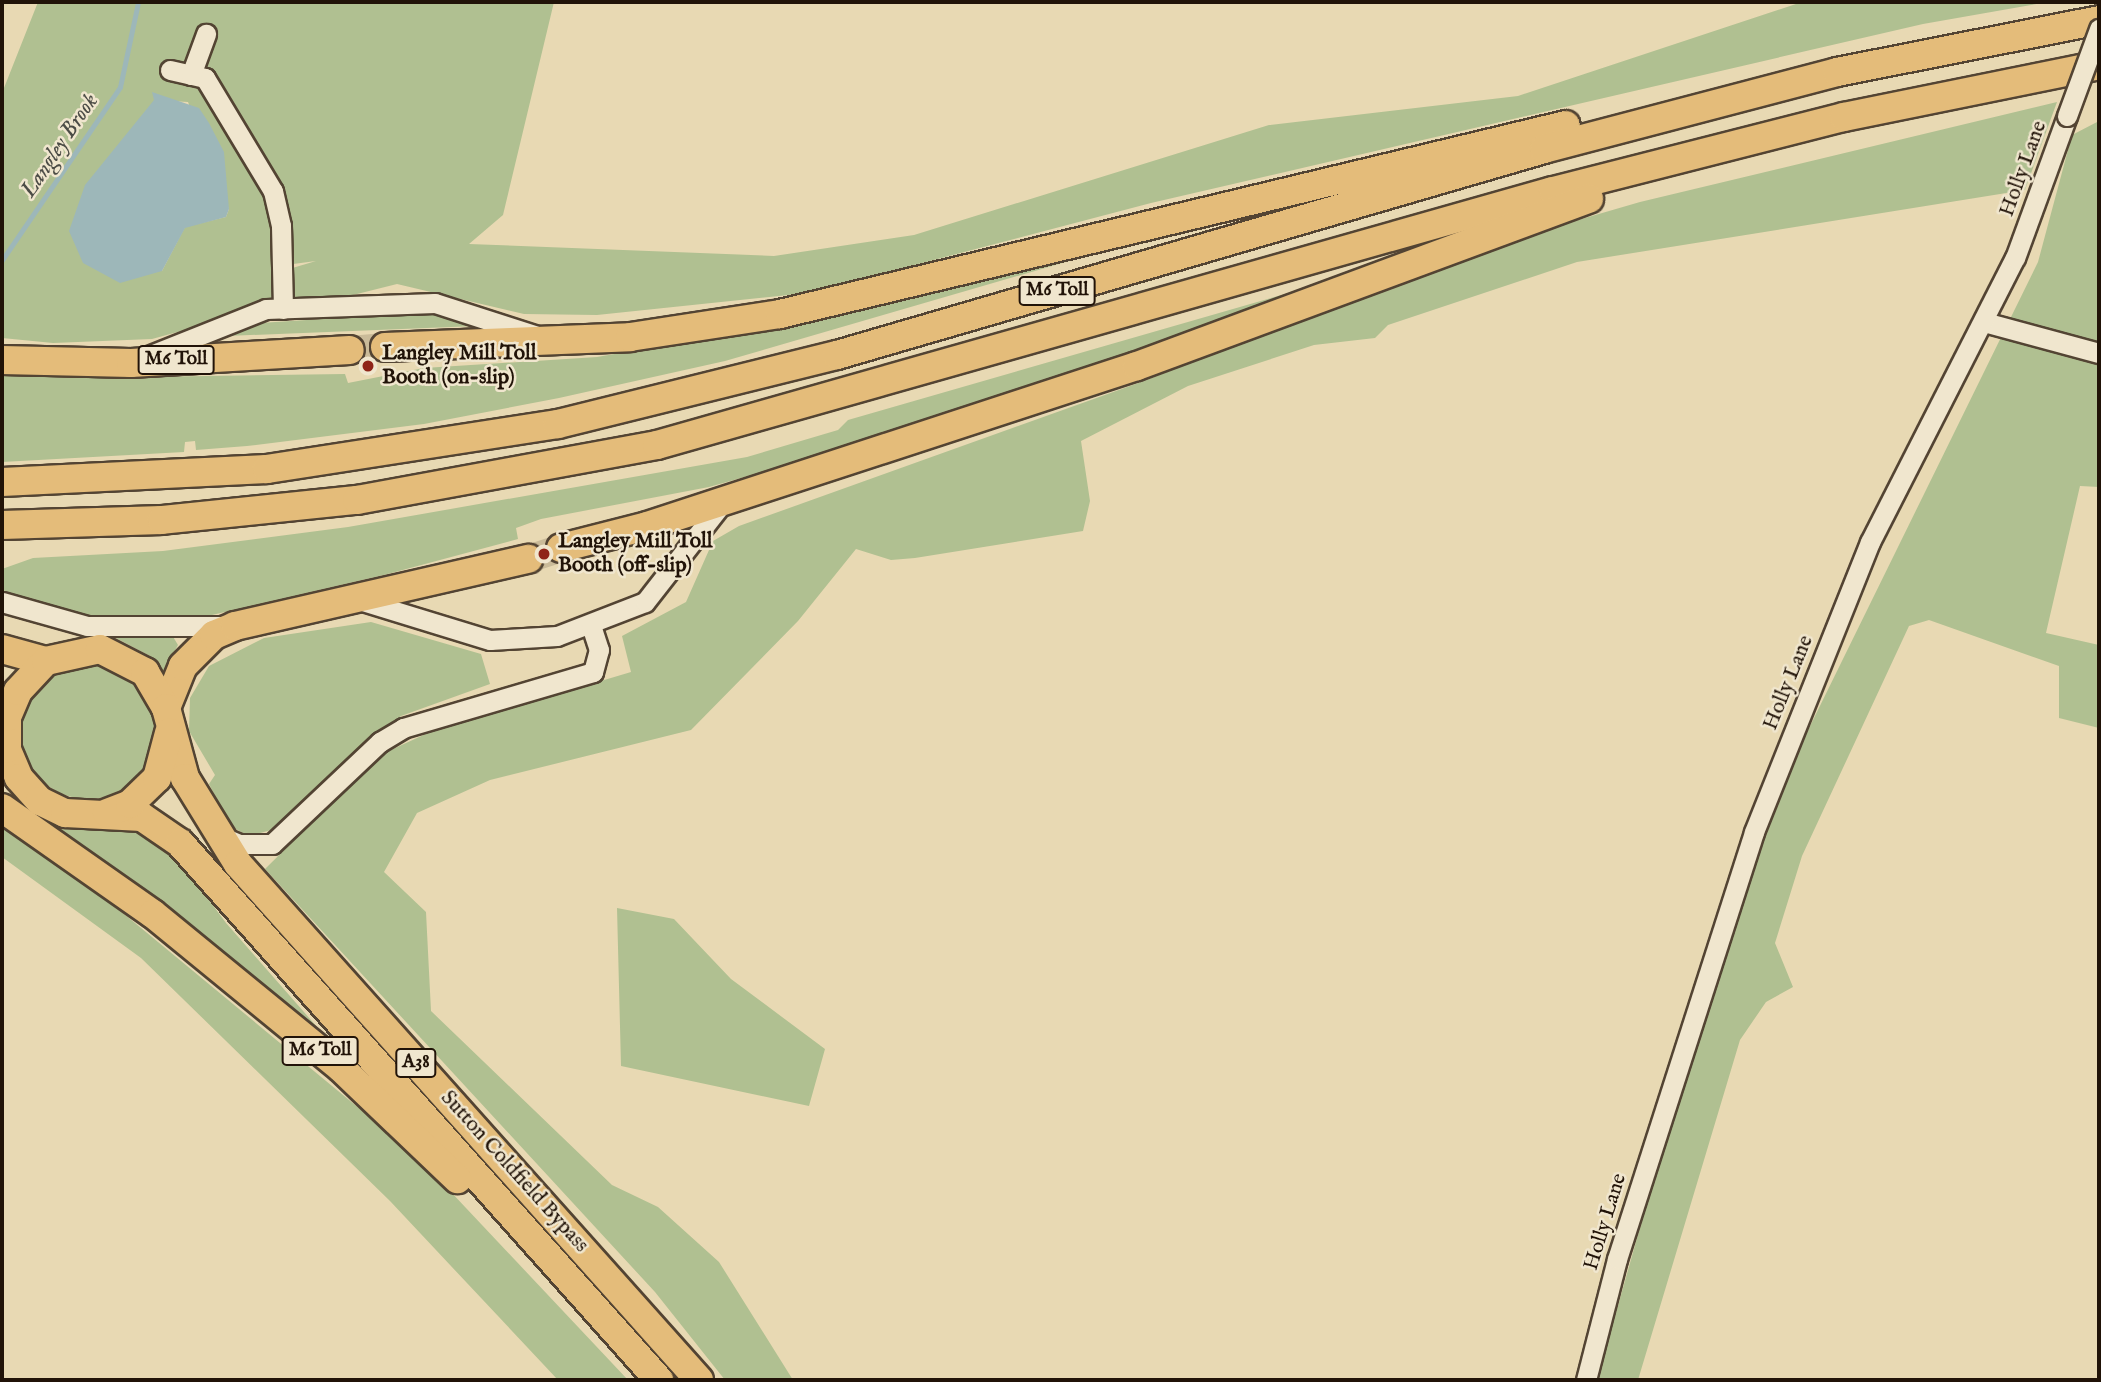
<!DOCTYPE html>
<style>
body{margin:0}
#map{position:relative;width:2101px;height:1382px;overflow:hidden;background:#e8d9b3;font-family:"IM FELL English",serif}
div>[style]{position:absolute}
.green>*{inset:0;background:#b0c091}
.round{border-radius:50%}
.water>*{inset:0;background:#9db7b9}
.stream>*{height:5px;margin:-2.5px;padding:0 2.5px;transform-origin:2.5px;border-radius:2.5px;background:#9db7b9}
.highway-tunnel>*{height:28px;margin-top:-14px;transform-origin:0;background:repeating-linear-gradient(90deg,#cabb99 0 28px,transparent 0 42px)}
.roads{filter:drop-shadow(2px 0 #534433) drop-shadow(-2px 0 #534433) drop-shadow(0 2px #534433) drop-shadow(0 -2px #534433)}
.minor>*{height:19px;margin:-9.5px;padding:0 9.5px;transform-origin:9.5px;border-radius:9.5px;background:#f0e6ce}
.highway>*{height:28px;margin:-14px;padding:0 14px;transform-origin:14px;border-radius:14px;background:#e4bc7a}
.bridges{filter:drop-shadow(2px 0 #534433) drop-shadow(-2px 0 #534433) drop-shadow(0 2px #534433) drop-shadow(0 -2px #534433)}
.minor-bridge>*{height:19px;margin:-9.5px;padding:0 9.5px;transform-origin:9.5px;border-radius:9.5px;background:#f0e6ce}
.dots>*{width:19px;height:19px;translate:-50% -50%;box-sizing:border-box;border:4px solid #f0e6ce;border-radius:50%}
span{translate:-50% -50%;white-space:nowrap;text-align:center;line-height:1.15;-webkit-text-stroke:5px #f0e6ce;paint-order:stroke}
.shield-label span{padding:2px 5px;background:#f0e6ce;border:2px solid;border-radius:5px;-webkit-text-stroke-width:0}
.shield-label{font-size:19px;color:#211308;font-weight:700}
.street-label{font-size:21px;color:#211308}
.poi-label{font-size:21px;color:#211308;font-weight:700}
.left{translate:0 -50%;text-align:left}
.water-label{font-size:23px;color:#4c4c46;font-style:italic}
.frame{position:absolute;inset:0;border:4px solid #211308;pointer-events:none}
</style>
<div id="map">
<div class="green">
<div style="clip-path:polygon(evenodd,38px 2px,554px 2px,503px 215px,469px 244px,774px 256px,914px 235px,1269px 125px,1518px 96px,1802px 2px,2048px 2px,1923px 24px,1151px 203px,808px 293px,597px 315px,524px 314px,397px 284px,345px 297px,293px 299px,289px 269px,316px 261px,278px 266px,277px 297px,203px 325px,152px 339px,53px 343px,2px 338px,2px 93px,38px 2px,154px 100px,188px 102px,229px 209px,226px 217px,185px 227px,162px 271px,154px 100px)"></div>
<div style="clip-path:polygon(2057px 102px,2025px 190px,1577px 262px,1388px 325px,1375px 338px,1314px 345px,1188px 386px,1081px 441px,1090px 501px,1083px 531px,915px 558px,891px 560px,856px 549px,798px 621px,691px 730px,490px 780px,417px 813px,384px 872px,426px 912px,431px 1011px,612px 1185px,658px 1207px,719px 1262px,793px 1380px,725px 1380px,655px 1292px,265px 869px,380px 755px,430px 732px,631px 672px,622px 636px,686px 602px,713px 541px,739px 526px,1144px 381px,1496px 244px,1640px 202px)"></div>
<div style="clip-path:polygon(2099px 121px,2099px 487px,2080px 486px,2046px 633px,2099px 645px,2099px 728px,2059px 718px,2059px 666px,1929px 620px,1909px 626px,1802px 856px,1775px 943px,1793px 987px,1766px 1002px,1740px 1040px,1638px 1380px,1597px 1380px,1667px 1132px,1786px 775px,2038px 262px,2072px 135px)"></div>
<div style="clip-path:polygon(1248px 209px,725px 361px,559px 398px,424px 424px,247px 446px,196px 450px,195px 441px,185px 442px,184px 452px,2px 462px,2px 370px,78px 378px,345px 374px,348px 383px,424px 368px,597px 357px,766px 328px)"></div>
<div style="clip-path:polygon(1330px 281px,932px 424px,709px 487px,541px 519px,516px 528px,518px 539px,384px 575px,212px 615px,138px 619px,82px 617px,2px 590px,2px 569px,33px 558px,163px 551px,348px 527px,747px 457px,838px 430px,848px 420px)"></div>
<div style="clip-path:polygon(430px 312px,476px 326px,227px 336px,260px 323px)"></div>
<div style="clip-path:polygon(371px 622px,481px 654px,490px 684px,401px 716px,282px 827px,249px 836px,230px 826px,209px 784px,215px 775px,189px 731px,190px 698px,209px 666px,264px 638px)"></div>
<div style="clip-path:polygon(172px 635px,178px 645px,162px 674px,150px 656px,112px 636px)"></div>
<div class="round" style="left:21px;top:665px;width:134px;height:134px"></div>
<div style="clip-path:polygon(2px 790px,57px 827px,127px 828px,168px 844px,226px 923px,353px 1068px,2px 798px)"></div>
<div style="clip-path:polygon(2px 826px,106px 899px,418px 1157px,628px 1380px,558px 1380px,390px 1201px,141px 958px,2px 857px)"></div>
<div style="clip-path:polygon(617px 908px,674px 919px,731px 979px,825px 1049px,809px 1106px,621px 1066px)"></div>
</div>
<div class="water">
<div style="clip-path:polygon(152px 92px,199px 108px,209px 123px,224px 152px,229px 209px,226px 217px,185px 228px,162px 271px,120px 283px,83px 263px,69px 231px,85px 185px,154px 100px)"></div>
</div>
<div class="stream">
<div style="left:2px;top:260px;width:209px;rotate:-55.7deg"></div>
<div style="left:120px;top:87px;width:87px;rotate:-78deg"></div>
</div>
<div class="highway-tunnel">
<div style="left:350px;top:350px;width:35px;rotate:-5deg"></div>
<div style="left:528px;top:559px;width:35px;rotate:-18deg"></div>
</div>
<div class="roads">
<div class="minor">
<div style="left:170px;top:70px;width:36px;rotate:13deg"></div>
<div style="left:205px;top:78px;width:132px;rotate:59deg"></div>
<div style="left:273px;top:191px;width:36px;rotate:77deg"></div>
<div style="left:281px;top:226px;width:83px;rotate:88.6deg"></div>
<div style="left:191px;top:75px;width:44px;rotate:-69.9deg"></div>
<div style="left:1984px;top:322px;width:119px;rotate:15.1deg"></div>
<div style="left:148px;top:356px;width:127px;rotate:-21.7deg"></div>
<div style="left:266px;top:309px;width:169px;rotate:-2deg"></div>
<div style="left:435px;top:303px;width:107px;rotate:17.9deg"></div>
<div style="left:359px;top:600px;width:137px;rotate:17deg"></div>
<div style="left:490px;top:640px;width:67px;rotate:-3.4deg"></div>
<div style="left:557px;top:636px;width:94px;rotate:-21.1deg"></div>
<div style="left:645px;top:602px;width:128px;rotate:-52deg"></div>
<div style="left:2px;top:602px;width:88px;rotate:15.8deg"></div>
<div style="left:87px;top:626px;width:143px"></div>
<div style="left:218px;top:835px;width:23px;rotate:23deg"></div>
<div style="left:239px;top:844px;width:33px"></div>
<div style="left:272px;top:844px;width:149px;rotate:-43.4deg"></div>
<div style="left:380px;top:742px;width:27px;rotate:-31deg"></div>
<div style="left:403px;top:728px;width:198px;rotate:-16.4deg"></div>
<div style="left:593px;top:672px;width:23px;rotate:-75deg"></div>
<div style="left:599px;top:650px;width:26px;rotate:-108deg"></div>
<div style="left:1586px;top:1380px;width:125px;rotate:-75.6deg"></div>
<div style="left:1617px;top:1259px;width:448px;rotate:-72.2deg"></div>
<div style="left:1754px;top:832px;width:312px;rotate:-68.2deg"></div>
<div style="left:1870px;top:542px;width:319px;rotate:-63deg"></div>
<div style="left:2015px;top:258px;width:151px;rotate:-69.9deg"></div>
</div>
<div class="highway">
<div style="left:385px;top:347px;width:245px;rotate:-2.3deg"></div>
<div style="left:630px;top:337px;width:152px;rotate:-8.7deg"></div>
<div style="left:780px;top:314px;width:808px;rotate:-13.52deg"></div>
<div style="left:2px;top:360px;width:129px;rotate:1.3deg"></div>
<div style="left:131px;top:363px;width:219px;rotate:-3.4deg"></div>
<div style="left:2px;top:482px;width:265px;rotate:-2.8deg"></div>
<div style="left:267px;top:469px;width:294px;rotate:-8.8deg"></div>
<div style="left:558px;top:424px;width:287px;rotate:-13.9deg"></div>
<div style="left:837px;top:355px;width:736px;rotate:-16.24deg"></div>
<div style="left:1544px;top:149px;width:303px;rotate:-14.7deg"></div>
<div style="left:1837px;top:72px;width:267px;rotate:-11.2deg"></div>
<div style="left:2px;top:525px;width:160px;rotate:-1.8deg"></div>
<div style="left:162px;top:520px;width:196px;rotate:-5.9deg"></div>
<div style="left:357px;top:500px;width:305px;rotate:-10.4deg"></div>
<div style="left:657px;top:445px;width:931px;rotate:-15.83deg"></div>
<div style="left:1553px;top:191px;width:300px;rotate:-14.3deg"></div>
<div style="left:1844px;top:117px;width:260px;rotate:-11.5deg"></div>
<div style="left:561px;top:548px;width:89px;rotate:-14.3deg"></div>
<div style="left:647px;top:526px;width:515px;rotate:-18.08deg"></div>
<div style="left:1137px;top:366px;width:482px;rotate:-20.3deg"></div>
<div style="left:2px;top:649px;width:46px;rotate:15.3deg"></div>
<div style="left:166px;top:708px;width:45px;rotate:-68deg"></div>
<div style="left:183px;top:666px;width:44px;rotate:-45deg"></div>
<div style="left:214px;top:635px;width:23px;rotate:-23deg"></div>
<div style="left:235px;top:626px;width:301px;rotate:-12.9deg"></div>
<div style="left:2px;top:738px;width:43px;rotate:67deg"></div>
<div style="left:19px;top:778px;width:31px;rotate:48deg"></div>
<div style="left:40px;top:801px;width:28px;rotate:26deg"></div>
<div style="left:65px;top:813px;width:77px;rotate:3deg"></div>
<div style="left:142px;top:817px;width:46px;rotate:34.4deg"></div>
<div style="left:180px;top:843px;width:720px;rotate:48.27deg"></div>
<div style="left:7px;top:749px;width:32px;rotate:-90deg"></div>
<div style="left:7px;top:717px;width:28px;rotate:-67deg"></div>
<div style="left:18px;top:691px;width:41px;rotate:-47deg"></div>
<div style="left:46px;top:661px;width:55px;rotate:-12.5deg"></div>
<div style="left:100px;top:649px;width:51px;rotate:27.1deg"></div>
<div style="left:145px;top:672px;width:42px;rotate:59.7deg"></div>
<div style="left:166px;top:708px;width:73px;rotate:74.8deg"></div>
<div style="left:185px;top:778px;width:101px;rotate:58.4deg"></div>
<div style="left:238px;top:864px;width:692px;rotate:48.22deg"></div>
<div style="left:2px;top:808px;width:184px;rotate:35.1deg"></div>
<div style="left:153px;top:914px;width:243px;rotate:39.3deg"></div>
<div style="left:341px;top:1068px;width:161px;rotate:43.7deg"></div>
<div style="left:107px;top:813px;width:25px;rotate:-21deg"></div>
<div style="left:130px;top:804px;width:37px;rotate:-44deg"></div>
<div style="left:157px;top:778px;width:47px;rotate:-75.1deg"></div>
</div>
</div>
<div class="bridges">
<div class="minor-bridge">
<div style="left:2067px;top:116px;width:93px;rotate:-69.8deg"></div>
</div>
</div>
<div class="dots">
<div style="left:368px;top:366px;background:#8f2418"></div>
<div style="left:544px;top:554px;background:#8f2418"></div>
</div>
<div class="shield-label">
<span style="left:1057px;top:291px">M6 Toll</span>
<span style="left:176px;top:360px">M6 Toll</span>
<span style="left:320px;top:1051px">M6 Toll</span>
<span style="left:416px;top:1063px">A38</span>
</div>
<div class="street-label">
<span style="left:2024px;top:169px;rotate:-70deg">Holly Lane</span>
<span style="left:1789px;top:683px;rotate:-68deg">Holly Lane</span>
<span style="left:514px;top:1172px;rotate:48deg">Sutton Coldfield Bypass</span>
<span style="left:1606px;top:1222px;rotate:-73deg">Holly Lane</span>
</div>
<div class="poi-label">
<span class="left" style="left:382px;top:366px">Langley Mill Toll<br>Booth (on-slip)</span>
<span class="left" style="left:558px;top:554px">Langley Mill Toll<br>Booth (off-slip)</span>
</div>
<div class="water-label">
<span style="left:60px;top:146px;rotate:-56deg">Langley Brook</span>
</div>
<div class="frame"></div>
</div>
